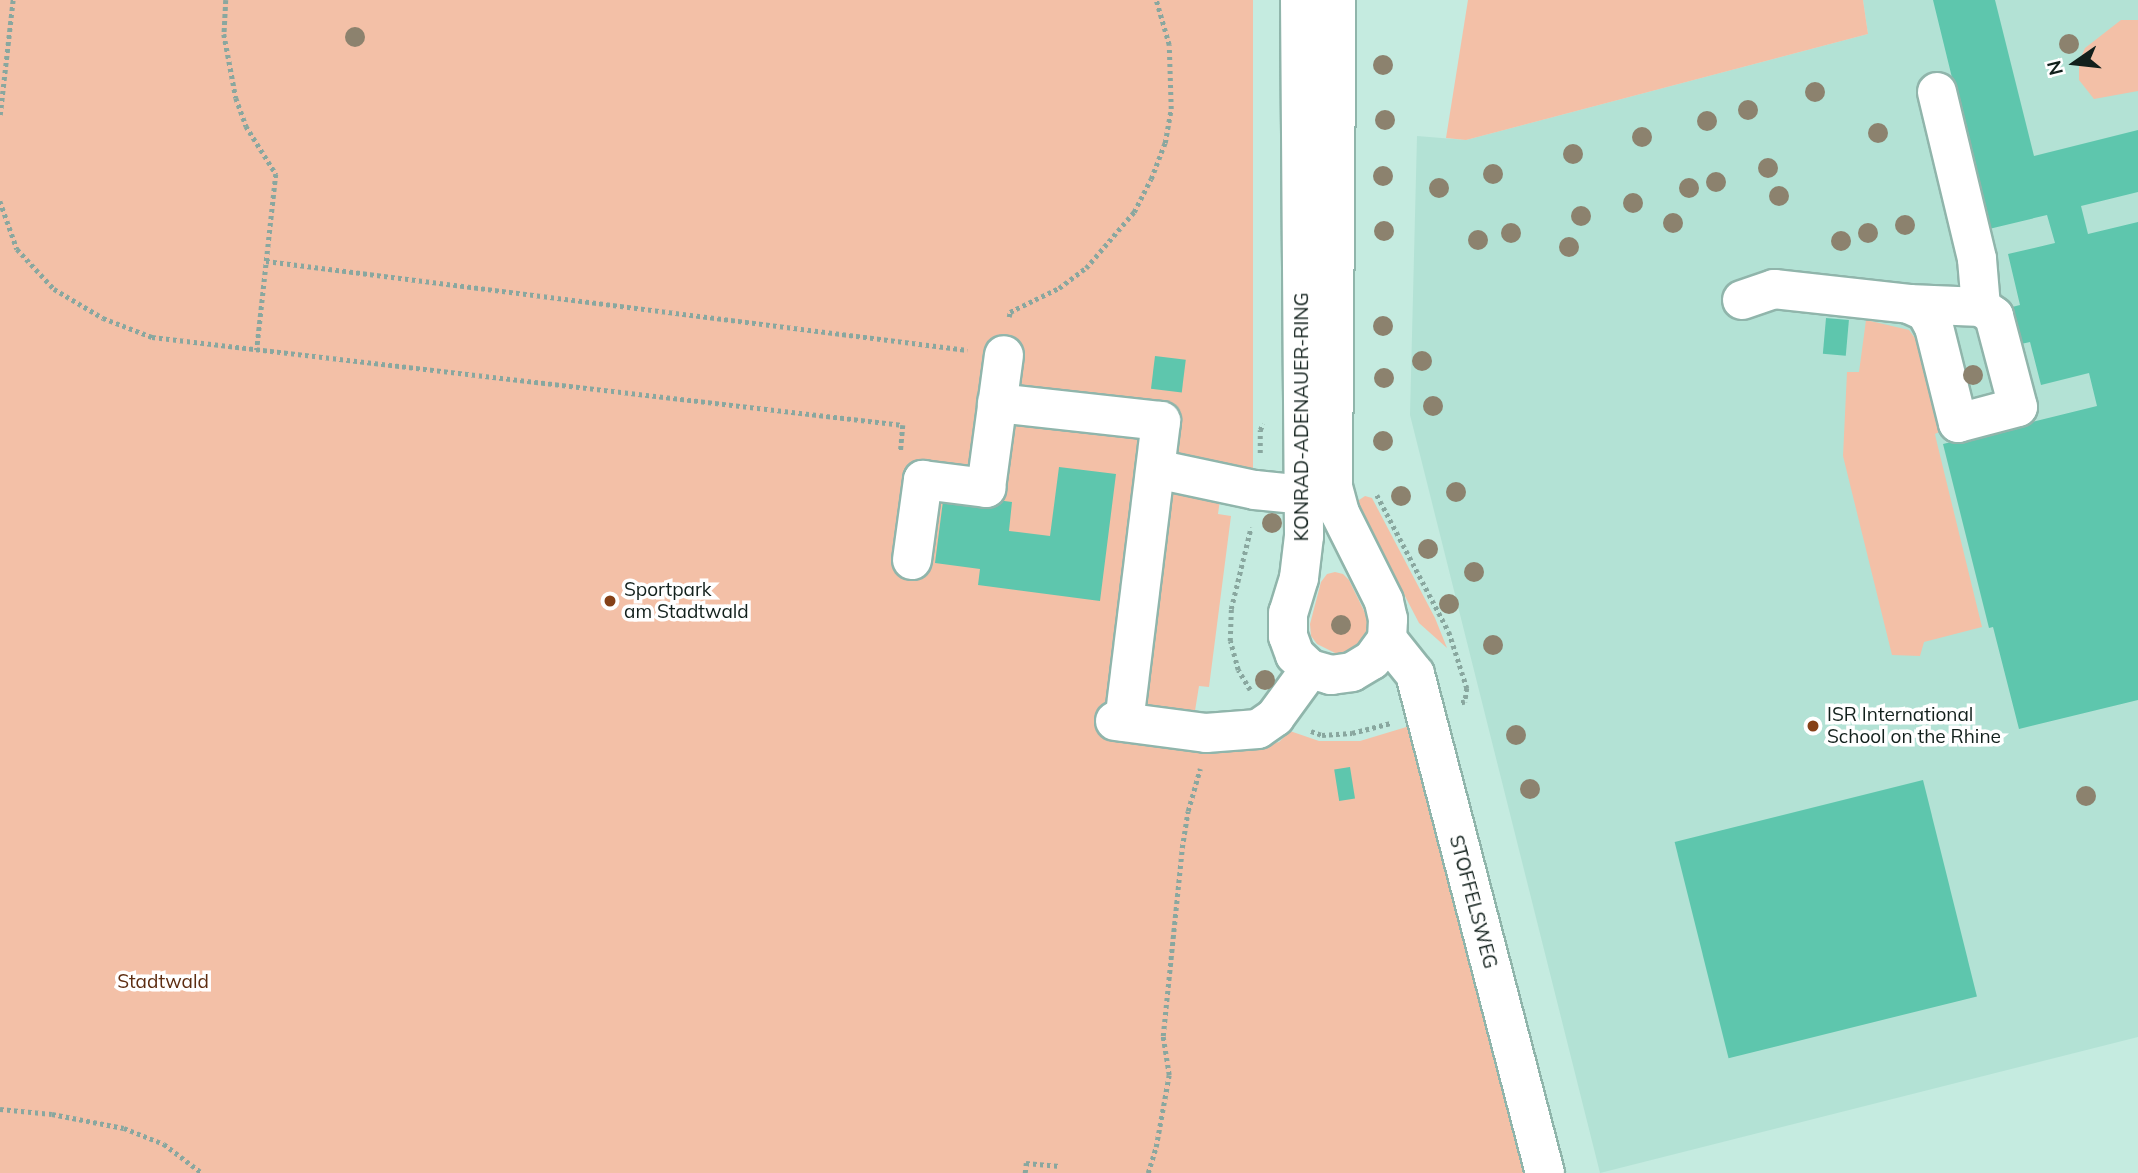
<!DOCTYPE html>
<style>
body{margin:0}
#map{position:relative;width:2138px;height:1173px;overflow:hidden;background:#c5ebe0;font-family:Mulish,sans-serif}
div>[style]{position:absolute}
.built>*{inset:0;background:#b3e2d5}
.green>*{inset:0;background:#f3c0a7}
.building>*{inset:0;background:#5ec6ad;transform-origin:0 0}
.path>*{height:4.5px;margin-top:-2.25px;transform-origin:0;background:repeating-linear-gradient(90deg,#89a79f 0 3.5px,transparent 0 7px)}
.roads{filter:drop-shadow(2px 0 #90b5ab) drop-shadow(-2px 0 #90b5ab) drop-shadow(0 2px #90b5ab) drop-shadow(0 -2px #90b5ab)}
.minor>*{height:38px;margin:-19px;padding:0 19px;transform-origin:19px;border-radius:19px;background:#fff}
.trees>*{width:20px;height:20px;margin:-10px;border-radius:50%;background:#8c826e}
.dots>*{width:19px;height:19px;translate:-50% -50%;box-sizing:border-box;border:4px solid #fff;border-radius:50%}
span{translate:-50% -50%;white-space:nowrap;text-align:center;line-height:1.15;-webkit-text-stroke:7px #fff;paint-order:stroke}
.street-label{font-size:19px;color:#12201c}
.poi-label{font-size:19px;color:#12201c}
.left{translate:0 -50%;text-align:left}
.park-label{font-size:19px;color:#5d2d11}
.north{position:absolute;left:2040px;top:28px;width:70px;height:70px;-webkit-text-stroke:5px #fff;paint-order:stroke;rotate:256deg;font-size:19px;font-weight:700;line-height:28px;text-align:center;color:#12201c}
.north::after{content:'';display:block;margin:auto;width:24px;height:32px;background:#12201c;clip-path:polygon(50% 0,100% 100%,50% 72%,0 100%)}
</style>
<div id="map">
<div class="built">
<div style="clip-path:polygon(1863px 0,2138px 0,2138px 1037px,1600px 1173px,1410px 415px,1417px 136px,1466px 140px,1868px 34px)"></div>
</div>
<div class="green">
<div style="clip-path:polygon(0 0,1253px 0,1253px 473px,1224px 471px,1218px 514px,1231px 516px,1209px 687px,1199px 686px,1190px 742px,1253px 748px,1279px 742px,1290px 731px,1319px 741px,1360px 741px,1413px 725px,1536px 1173px,0 1173px)"></div>
<div style="clip-path:polygon(1468px 0,1863px 0,1868px 34px,1466px 140px,1446px 138px)"></div>
<div style="clip-path:polygon(2121px 20px,2138px 20px,2138px 91px,2094px 99px,2079px 80px,2079px 62px,2085px 48px)"></div>
<div style="clip-path:polygon(1866px 320px,1909px 330px,1928px 356px,1945px 429px,1935px 434px,1937px 443px,1982px 627px,1924px 642px,1920px 656px,1892px 655px,1843px 456px,1847px 372px,1859px 372px)"></div>
<div style="clip-path:polygon(1365px 496px,1372px 498px,1435px 618px,1447px 648px,1419px 623px,1356px 502px)"></div>
<div style="clip-path:polygon(1335px 572px,1343px 574px,1349px 580px,1367px 617px,1368px 629px,1362px 643px,1350px 651px,1337px 654px,1317px 644px,1311px 636px,1310px 624px,1321px 582px,1327px 574px)"></div>
</div>
<div class="building">
<div style="clip-path:polygon(1933px 0,1995px 0,2034px 156px,2138px 130px,2138px 192px,2081px 206px,2088px 234px,2138px 222px,2138px 700px,2019px 729px,1993px 627px,1989px 628px,1943px 444px,2097px 406px,2089px 373px,2041px 385px,2030px 342px,2021px 344px,2012px 307px,2020px 305px,2008px 254px,2055px 243px,2047px 215px,1989px 229px)"></div>
<div style="left:1826px;top:318px;width:23px;height:36px;rotate:5deg"></div>
<div style="left:1155px;top:356px;width:31px;height:33px;rotate:7deg"></div>
<div style="clip-path:polygon(1059px 467px,1116px 474px,1100px 601px,978px 585px,980px 569px,935px 563px,944px 493px,1012px 502px,1009px 531px,1050px 536px)"></div>
<div style="left:1350px;top:767px;width:32px;height:16px;rotate:81deg"></div>
<div style="left:1923px;top:780px;width:223px;height:256px;rotate:76deg"></div>
</div>
<div class="path">
<div style="left:226px;top:0;width:34px;rotate:93deg"></div>
<div style="left:224px;top:34px;width:65px;rotate:79.4deg"></div>
<div style="left:236px;top:98px;width:30px;rotate:70deg"></div>
<div style="left:246px;top:126px;width:57px;rotate:58deg"></div>
<div style="left:276px;top:174px;width:177px;rotate:96.2deg"></div>
<div style="left:0;top:115px;width:116px;rotate:-83.6deg"></div>
<div style="left:0;top:201px;width:51px;rotate:70.5deg"></div>
<div style="left:17px;top:249px;width:54px;rotate:47.2deg"></div>
<div style="left:54px;top:289px;width:57px;rotate:30.6deg"></div>
<div style="left:103px;top:318px;width:53px;rotate:21.2deg"></div>
<div style="left:152px;top:337px;width:756px;rotate:6.68deg"></div>
<div style="left:903px;top:425px;width:25px;rotate:95deg"></div>
<div style="left:266px;top:261px;width:707px;rotate:7.24deg"></div>
<div style="left:1009px;top:317px;width:5px;rotate:-79deg"></div>
<div style="left:1010px;top:312px;width:55px;rotate:-26.1deg"></div>
<div style="left:1059px;top:288px;width:34px;rotate:-37deg"></div>
<div style="left:1086px;top:268px;width:74px;rotate:-49.4deg"></div>
<div style="left:1134px;top:212px;width:37px;rotate:-63deg"></div>
<div style="left:1151px;top:179px;width:39px;rotate:-69deg"></div>
<div style="left:1165px;top:143px;width:35px;rotate:-80deg"></div>
<div style="left:1171px;top:109px;width:64px;rotate:-91.8deg"></div>
<div style="left:1169px;top:45px;width:47px;rotate:-106.1deg"></div>
<div style="left:1260px;top:453px;width:23px;rotate:-90deg"></div>
<div style="left:1260px;top:430px;width:7px;rotate:-63deg"></div>
<div style="left:1377px;top:495px;width:155px;rotate:62.3deg"></div>
<div style="left:1449px;top:632px;width:59px;rotate:72.2deg"></div>
<div style="left:1467px;top:688px;width:14px;rotate:98deg"></div>
<div style="left:1465px;top:702px;width:5px;rotate:169deg"></div>
<div style="left:1250px;top:690px;width:23px;rotate:-121deg"></div>
<div style="left:1238px;top:670px;width:30px;rotate:-105deg"></div>
<div style="left:1230px;top:641px;width:32px;rotate:-88deg"></div>
<div style="left:1231px;top:609px;width:84px;rotate:-76.3deg"></div>
<div style="left:1311px;top:731px;width:12px;rotate:20deg"></div>
<div style="left:1322px;top:735px;width:30px;rotate:-4deg"></div>
<div style="left:1352px;top:733px;width:40px;rotate:-14.4deg"></div>
<div style="left:0;top:1109px;width:52px;rotate:5.5deg"></div>
<div style="left:52px;top:1114px;width:73px;rotate:11deg"></div>
<div style="left:124px;top:1128px;width:43px;rotate:21.8deg"></div>
<div style="left:164px;top:1144px;width:48px;rotate:37.3deg"></div>
<div style="left:1025px;top:1173px;width:10px;rotate:-84deg"></div>
<div style="left:1026px;top:1163px;width:34px;rotate:5deg"></div>
<div style="left:1148px;top:1173px;width:27px;rotate:-73deg"></div>
<div style="left:1156px;top:1147px;width:73px;rotate:-79.8deg"></div>
<div style="left:1169px;top:1075px;width:39px;rotate:-99deg"></div>
<div style="left:1163px;top:1036px;width:189px;rotate:-84.2deg"></div>
<div style="left:1182px;top:848px;width:37px;rotate:-81deg"></div>
<div style="left:1188px;top:811px;width:44px;rotate:-74.1deg"></div>
</div>
<div class="roads">
<div class="minor">
<div style="left:1300px;top:0;width:536px;rotate:89.57deg"></div>
<div style="left:1304px;top:536px;width:42px;rotate:96.8deg"></div>
<div style="left:1299px;top:578px;width:37px;rotate:107deg"></div>
<div style="left:1288px;top:613px;width:23px;rotate:90deg"></div>
<div style="left:1288px;top:636px;width:20px;rotate:70deg"></div>
<div style="left:1295px;top:655px;width:21px;rotate:43deg"></div>
<div style="left:1310px;top:669px;width:22px;rotate:16deg"></div>
<div style="left:1331px;top:675px;width:21px;rotate:-8deg"></div>
<div style="left:1352px;top:672px;width:23px;rotate:-31deg"></div>
<div style="left:1372px;top:660px;width:26px;rotate:-54deg"></div>
<div style="left:1387px;top:639px;width:20px;rotate:-87deg"></div>
<div style="left:1388px;top:619px;width:18px;rotate:-103deg"></div>
<div style="left:1384px;top:601px;width:98px;rotate:-116.6deg"></div>
<div style="left:1340px;top:513px;width:28px;rotate:-105deg"></div>
<div style="left:1333px;top:486px;width:486px;rotate:-89.6deg"></div>
<div style="left:1937px;top:92px;width:172px;rotate:76.5deg"></div>
<div style="left:1977px;top:259px;width:48px;rotate:85.2deg"></div>
<div style="left:1742px;top:300px;width:34px;rotate:-19deg"></div>
<div style="left:1774px;top:289px;width:136px;rotate:6.3deg"></div>
<div style="left:1909px;top:304px;width:19px;rotate:25deg"></div>
<div style="left:1926px;top:312px;width:17px;rotate:62deg"></div>
<div style="left:1934px;top:327px;width:99px;rotate:76deg"></div>
<div style="left:1958px;top:423px;width:62px;rotate:-14.9deg"></div>
<div style="left:2018px;top:407px;width:94px;rotate:-104.8deg"></div>
<div style="left:1994px;top:316px;width:16px;rotate:-145deg"></div>
<div style="left:1981px;top:307px;width:72px;rotate:-177.6deg"></div>
<div style="left:997px;top:403px;width:165px;rotate:6.3deg"></div>
<div style="left:1161px;top:421px;width:303px;rotate:97deg"></div>
<div style="left:1156px;top:469px;width:101px;rotate:12deg"></div>
<div style="left:1255px;top:490px;width:49px;rotate:5.8deg"></div>
<div style="left:1304px;top:495px;width:25px;rotate:-18deg"></div>
<div style="left:912px;top:560px;width:81px;rotate:-82.2deg"></div>
<div style="left:923px;top:480px;width:64px;rotate:7.2deg"></div>
<div style="left:986px;top:488px;width:134px;rotate:-82.3deg"></div>
<div style="left:1387px;top:639px;width:45px;rotate:51.3deg"></div>
<div style="left:1415px;top:674px;width:516px;rotate:75.4deg"></div>
<div style="left:1115px;top:721px;width:92px;rotate:7.5deg"></div>
<div style="left:1206px;top:733px;width:52px;rotate:-4.4deg"></div>
<div style="left:1258px;top:729px;width:21px;rotate:-35deg"></div>
<div style="left:1275px;top:717px;width:59px;rotate:-53.9deg"></div>
</div>
</div>
<div class="trees">
<div style="left:355px;top:37px"></div>
<div style="left:2069px;top:44px"></div>
<div style="left:1383px;top:65px"></div>
<div style="left:1815px;top:92px"></div>
<div style="left:1748px;top:110px"></div>
<div style="left:1385px;top:120px"></div>
<div style="left:1707px;top:121px"></div>
<div style="left:1878px;top:133px"></div>
<div style="left:1642px;top:137px"></div>
<div style="left:1573px;top:154px"></div>
<div style="left:1768px;top:168px"></div>
<div style="left:1493px;top:174px"></div>
<div style="left:1383px;top:176px"></div>
<div style="left:1716px;top:182px"></div>
<div style="left:1439px;top:188px"></div>
<div style="left:1689px;top:188px"></div>
<div style="left:1779px;top:196px"></div>
<div style="left:1633px;top:203px"></div>
<div style="left:1581px;top:216px"></div>
<div style="left:1673px;top:223px"></div>
<div style="left:1905px;top:225px"></div>
<div style="left:1384px;top:231px"></div>
<div style="left:1511px;top:233px"></div>
<div style="left:1868px;top:233px"></div>
<div style="left:1478px;top:240px"></div>
<div style="left:1841px;top:241px"></div>
<div style="left:1569px;top:247px"></div>
<div style="left:1383px;top:326px"></div>
<div style="left:1422px;top:361px"></div>
<div style="left:1973px;top:375px"></div>
<div style="left:1384px;top:378px"></div>
<div style="left:1433px;top:406px"></div>
<div style="left:1383px;top:441px"></div>
<div style="left:1456px;top:492px"></div>
<div style="left:1401px;top:496px"></div>
<div style="left:1272px;top:523px"></div>
<div style="left:1428px;top:549px"></div>
<div style="left:1474px;top:572px"></div>
<div style="left:1449px;top:604px"></div>
<div style="left:1341px;top:625px"></div>
<div style="left:1493px;top:645px"></div>
<div style="left:1265px;top:680px"></div>
<div style="left:1516px;top:735px"></div>
<div style="left:1530px;top:789px"></div>
<div style="left:2086px;top:796px"></div>
</div>
<div class="dots">
<div style="left:610px;top:601px;background:#854017"></div>
<div style="left:1813px;top:726px;background:#854017"></div>
</div>
<div class="street-label">
<span style="left:1302px;top:417px;rotate:-90deg">KONRAD-ADENAUER-RING</span>
<span style="left:1473px;top:902px;rotate:75deg">STOFFELSWEG</span>
</div>
<div class="poi-label">
<span class="left" style="left:624px;top:601px">Sportpark<br>am Stadtwald</span>
<span class="left" style="left:1827px;top:726px">ISR International<br>School on the Rhine</span>
</div>
<div class="park-label">
<span style="left:163px;top:982px">Stadtwald</span>
</div>
<div class="north">N</div>
</div>
